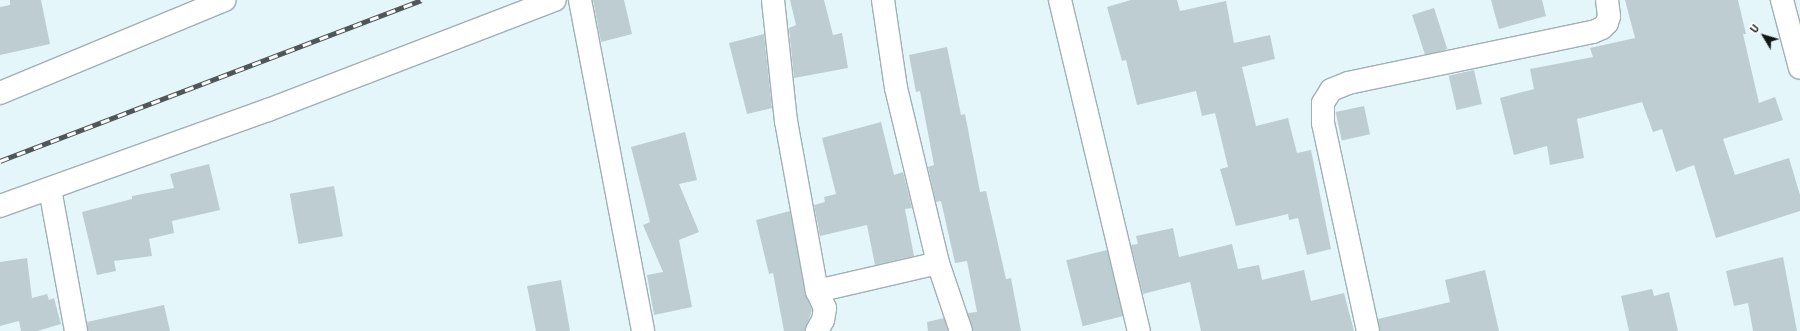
<!DOCTYPE html>
<style>
body{margin:0}
#map{position:relative;width:1800px;height:331px;overflow:hidden;background:#e5f6fb;font-family:"PT Sans",sans-serif}
div>[style]{position:absolute}
.building>*{inset:0;background:#bdcdd2;transform-origin:0 0}
.roads{filter:drop-shadow(1px 0 #a0b0b5) drop-shadow(-1px 0 #a0b0b5) drop-shadow(0 1px #a0b0b5) drop-shadow(0 -1px #a0b0b5)}
.minor>*{height:22px;margin:-11px;padding:0 11px;transform-origin:11px;border-radius:11px;background:#fff}
.tertiary>*{height:22px;margin:-11px;padding:0 11px;transform-origin:11px;border-radius:11px;background:#fff}
.rail>*{height:4.5px;margin-top:-2.25px;transform-origin:0;background:repeating-linear-gradient(90deg,#fff 0 9px,#4f575a 0 18px);box-sizing:border-box;border-block:1px solid #4f575a}
span{translate:-50% -50%;white-space:nowrap;text-align:center;line-height:1.15;-webkit-text-stroke:3px #fff;paint-order:stroke}
.north{position:absolute;left:1744px;top:16px;width:40px;height:40px;-webkit-text-stroke:3px #fff;paint-order:stroke;rotate:308deg;font-size:11px;font-weight:700;line-height:16px;text-align:center;color:#111618}
.north::after{content:'';display:block;margin:auto;width:14px;height:18px;background:#111618;clip-path:polygon(50% 0,100% 100%,50% 72%,0 100%)}
</style>
<div id="map">
<div class="building">
<div style="clip-path:polygon(10px 0,41px 0,50px 44px,0 55px,0 7px,10px 5px)"></div>
<div style="clip-path:polygon(593px 0,624px 0,632px 34px,601px 42px)"></div>
<div style="clip-path:polygon(790px 0,824px 0,833px 35px,842px 33px,848px 68px,794px 78px,789px 28px,796px 25px)"></div>
<div style="clip-path:polygon(1131px 0,1177px 0,1180px 11px,1226px 1px,1234px 43px,1270px 35px,1275px 59px,1242px 67px,1256px 126px,1288px 118px,1297px 153px,1311px 150px,1331px 249px,1307px 255px,1298px 218px,1289px 220px,1288px 214px,1236px 226px,1220px 169px,1228px 167px,1215px 113px,1202px 116px,1196px 91px,1137px 105px,1126px 60px,1122px 61px,1107px 7px)"></div>
<div style="clip-path:polygon(1491px 0,1542px 0,1546px 16px,1499px 29px)"></div>
<div style="clip-path:polygon(1625px 0,1738px 0,1746px 34px,1743px 34px,1759px 103px,1775px 97px,1783px 120px,1723px 139px,1735px 175px,1789px 158px,1800px 195px,1800px 211px,1716px 238px,1694px 165px,1676px 172px,1662px 129px,1653px 132px,1642px 102px,1577px 119px,1584px 158px,1550px 165px,1547px 146px,1514px 155px,1500px 98px,1534px 89px,1530px 69px,1593px 57px,1590px 48px,1635px 38px)"></div>
<div style="left:1434px;top:8px;width:43px;height:23px;rotate:72deg"></div>
<div style="clip-path:polygon(764px 34px,772px 108px,747px 114px,729px 43px)"></div>
<div style="clip-path:polygon(947px 47px,961px 115px,965px 114px,980px 192px,986px 191px,1006px 279px,1011px 278px,1021px 331px,973px 331px,968px 313px,977px 312px,967px 261px,955px 263px,941px 201px,936px 202px,928px 167px,934px 165px,920px 91px,916px 92px,909px 55px)"></div>
<div style="left:1474px;top:70px;width:35px;height:26px;rotate:77deg"></div>
<div style="left:1364px;top:106px;width:29px;height:29px;rotate:78deg"></div>
<div style="clip-path:polygon(881px 122px,894px 175px,903px 172px,912px 208px,905px 209px,914px 256px,875px 265px,867px 225px,820px 236px,814px 205px,825px 202px,824px 197px,836px 194px,822px 138px)"></div>
<div style="clip-path:polygon(685px 132px,697px 180px,679px 184px,699px 232px,679px 240px,692px 307px,654px 315px,647px 275px,663px 272px,643px 225px,650px 222px,631px 147px)"></div>
<div style="clip-path:polygon(209px 164px,220px 210px,172px 221px,174px 233px,149px 239px,152px 256px,114px 261px,116px 271px,97px 275px,82px 212px,132px 199px,132px 196px,174px 188px,170px 174px)"></div>
<div style="left:334px;top:186px;width:51px;height:45px;rotate:80deg"></div>
<div style="clip-path:polygon(790px 211px,805px 293px,812px 310px,805px 331px,784px 331px,773px 273px,769px 274px,756px 220px)"></div>
<div style="clip-path:polygon(1173px 228px,1179px 257px,1232px 244px,1238px 269px,1259px 265px,1262px 280px,1304px 270px,1311px 301px,1344px 293px,1354px 331px,1201px 331px,1190px 282px,1143px 294px,1131px 245px,1138px 244px,1136px 236px)"></div>
<div style="left:1107px;top:250px;width:68px;height:42px;rotate:76deg"></div>
<div style="clip-path:polygon(1783px 257px,1797px 331px,1753px 331px,1748px 303px,1734px 306px,1726px 271px)"></div>
<div style="clip-path:polygon(27px 258px,32px 298px,47px 294px,49px 300px,54px 298px,61px 324px,37px 331px,21px 331px,19px 321px,0 326px,0 262px)"></div>
<div style="clip-path:polygon(1485px 270px,1499px 331px,1380px 331px,1378px 319px,1450px 302px,1445px 280px)"></div>
<div style="clip-path:polygon(561px 280px,570px 331px,536px 331px,527px 286px)"></div>
<div style="clip-path:polygon(1652px 289px,1654px 296px,1669px 292px,1678px 331px,1629px 331px,1621px 296px)"></div>
<div style="clip-path:polygon(164px 305px,170px 331px,88px 331px,87px 322px)"></div>
<div style="clip-path:polygon(944px 318px,948px 331px,928px 331px,927px 322px)"></div>
</div>
<div class="roads">
<div class="minor">
<div style="left:580px;top:0;width:337px;rotate:79.2deg"></div>
<div style="left:773px;top:0;width:122px;rotate:83.9deg"></div>
<div style="left:786px;top:121px;width:173px;rotate:79.7deg"></div>
<div style="left:817px;top:291px;width:19px;rotate:65deg"></div>
<div style="left:825px;top:308px;width:12px;rotate:99deg"></div>
<div style="left:823px;top:320px;width:13px;rotate:119deg"></div>
<div style="left:883px;top:0;width:89px;rotate:81.6deg"></div>
<div style="left:896px;top:88px;width:180px;rotate:76.5deg"></div>
<div style="left:938px;top:263px;width:72px;rotate:71.3deg"></div>
<div style="left:1060px;top:0;width:340px;rotate:76.6deg"></div>
<div style="left:0;top:93px;width:243px;rotate:-22.5deg"></div>
<div style="left:50px;top:189px;width:144px;rotate:79.6deg"></div>
<div style="left:0;top:206px;width:285px;rotate:-19.7deg"></div>
<div style="left:268px;top:110px;width:307px;rotate:-21deg"></div>
<div style="left:817px;top:291px;width:124px;rotate:-13deg"></div>
<div style="left:1368px;top:331px;width:213px;rotate:-102.2deg"></div>
<div style="left:1323px;top:123px;width:20px;rotate:-90deg"></div>
<div style="left:1323px;top:103px;width:15px;rotate:-58deg"></div>
<div style="left:1331px;top:90px;width:18px;rotate:-22deg"></div>
<div style="left:1348px;top:83px;width:250px;rotate:-11.8deg"></div>
<div style="left:1593px;top:32px;width:10px;rotate:-24deg"></div>
<div style="left:1602px;top:28px;width:7px;rotate:-45deg"></div>
<div style="left:1607px;top:23px;width:7px;rotate:-74deg"></div>
<div style="left:1609px;top:16px;width:16px;rotate:-97deg"></div>
</div>
<div class="tertiary">
<div style="left:1782px;top:0;width:70px;rotate:75.2deg"></div>
</div>
</div>
<div class="rail">
<div style="left:0;top:161px;width:451px;rotate:-20.9deg"></div>
</div>
<div class="north">U</div>
</div>
